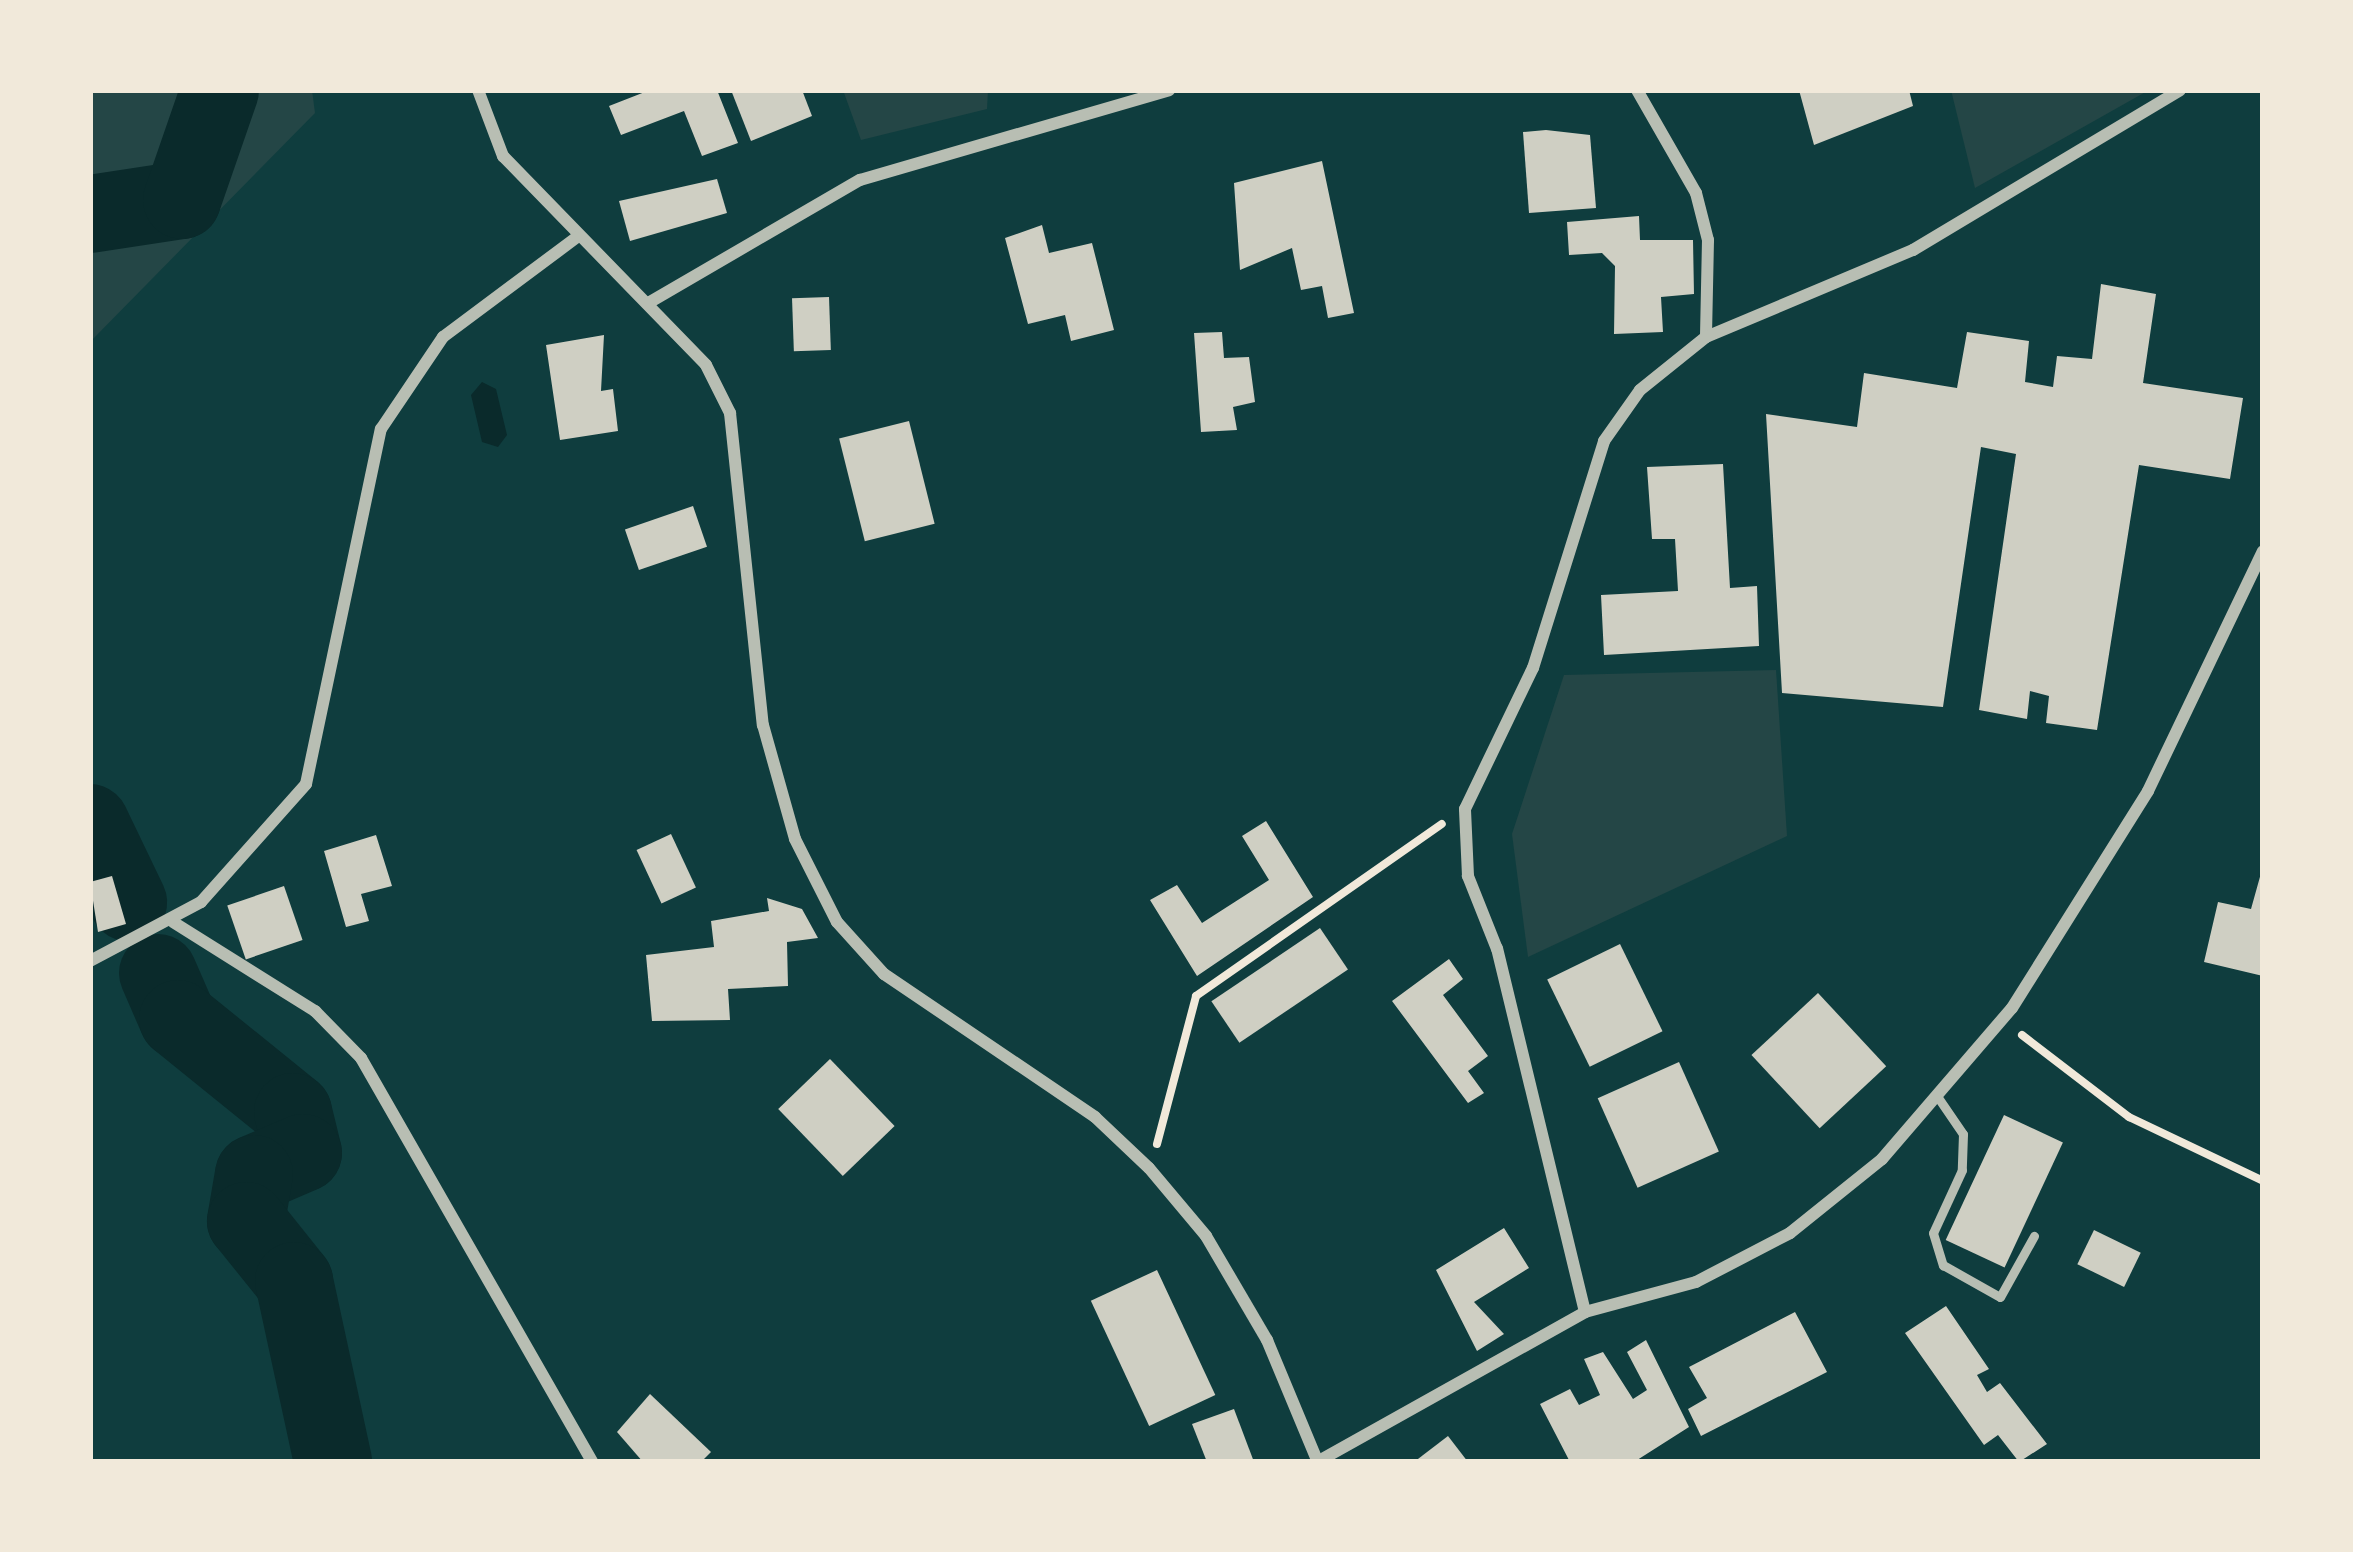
<!DOCTYPE html>
<style>
body{margin:0}
#map{position:relative;width:2353px;height:1552px;overflow:hidden;background:#0f3d3e;font-family:"Noto Sans",sans-serif}
div>[style]{position:absolute}
.green>*{inset:0;background:#244646}
.water>*{inset:0;background:#0a2a2b}
.river>*{height:78px;margin:-39px;padding:0 39px;transform-origin:39px;border-radius:39px;background:#0a2a2b}
.building>*{inset:0;background:#cfcfc3;transform-origin:0 0}
.path>*{height:8px;margin:-4px;padding:0 4px;transform-origin:4px;border-radius:4px;background:#f1e9da}
.service>*{height:9px;margin:-4.5px;padding:0 4.5px;transform-origin:4.5px;border-radius:4.5px;background:#b8beb3}
.minor>*{height:12px;margin:-6px;padding:0 6px;transform-origin:6px;border-radius:6px;background:#b8beb3}
span{translate:-50% -50%;white-space:nowrap;text-align:center;line-height:1.15;-webkit-text-stroke:12px #f1e9da;paint-order:stroke}
.frame{position:absolute;inset:0;border:93px solid #f1e9da;pointer-events:none}
</style>
<div id="map">
<div class="green">
<div style="clip-path:polygon(90px 90px,312px 90px,315px 113px,90px 342px)"></div>
<div style="clip-path:polygon(843px 90px,988px 90px,987px 109px,861px 140px)"></div>
<div style="clip-path:polygon(1951px 90px,2149px 90px,1975px 188px)"></div>
<div style="clip-path:polygon(1776px 670px,1787px 836px,1528px 957px,1512px 834px,1564px 675px)"></div>
</div>
<div class="water">
<div style="clip-path:polygon(482px 382px,496px 389px,507px 435px,498px 447px,482px 442px,471px 395px)"></div>
</div>
<div class="river">
<div style="left:90px;top:214px;width:93px;rotate:-8.7deg"></div>
<div style="left:182px;top:200px;width:116px;rotate:-70.9deg"></div>
<div style="left:90px;top:823px;width:88px;rotate:64.3deg"></div>
<div style="left:158px;top:973px;width:50px;rotate:66.5deg"></div>
<div style="left:178px;top:1019px;width:148px;rotate:39deg"></div>
<div style="left:293px;top:1112px;width:42px;rotate:76.3deg"></div>
<div style="left:303px;top:1153px;width:53px;rotate:156.8deg"></div>
<div style="left:254px;top:1174px;width:48px;rotate:99.7deg"></div>
<div style="left:246px;top:1221px;width:77px;rotate:51.3deg"></div>
<div style="left:294px;top:1281px;width:185px;rotate:77.8deg"></div>
</div>
<div class="building">
<div style="clip-path:polygon(650px 90px,717px 90px,738px 143px,702px 156px,684px 111px,621px 135px,609px 106px)"></div>
<div style="clip-path:polygon(731px 90px,802px 90px,812px 116px,751px 141px)"></div>
<div style="clip-path:polygon(1799px 90px,1909px 90px,1913px 106px,1814px 145px)"></div>
<div style="clip-path:polygon(1546px 130px,1590px 135px,1596px 208px,1529px 213px,1523px 132px)"></div>
<div style="clip-path:polygon(1322px 161px,1354px 313px,1328px 318px,1322px 286px,1301px 290px,1292px 248px,1240px 270px,1234px 183px)"></div>
<div style="clip-path:polygon(717px 179px,727px 213px,630px 241px,619px 201px)"></div>
<div style="clip-path:polygon(1639px 216px,1640px 240px,1693px 240px,1694px 294px,1661px 297px,1663px 332px,1614px 334px,1615px 266px,1602px 253px,1569px 255px,1567px 222px)"></div>
<div style="clip-path:polygon(1042px 225px,1049px 253px,1092px 243px,1114px 330px,1071px 341px,1065px 315px,1028px 324px,1005px 238px)"></div>
<div style="clip-path:polygon(2101px 284px,2156px 294px,2143px 383px,2243px 398px,2230px 479px,2139px 465px,2097px 730px,2046px 723px,2049px 696px,2030px 691px,2027px 719px,1979px 710px,2016px 454px,1981px 447px,1943px 707px,1782px 693px,1766px 414px,1857px 427px,1864px 373px,1957px 388px,1967px 332px,2029px 341px,2025px 382px,2053px 387px,2057px 356px,2092px 359px)"></div>
<div style="left:829px;top:297px;width:53px;height:37px;rotate:88deg"></div>
<div style="clip-path:polygon(1222px 332px,1224px 358px,1249px 357px,1255px 402px,1233px 407px,1237px 430px,1201px 432px,1194px 333px)"></div>
<div style="clip-path:polygon(604px 335px,601px 391px,613px 389px,618px 431px,560px 440px,546px 345px)"></div>
<div style="left:909px;top:421px;width:106px;height:72px;rotate:76deg"></div>
<div style="clip-path:polygon(1723px 464px,1730px 588px,1757px 586px,1759px 646px,1604px 655px,1601px 595px,1678px 591px,1675px 539px,1652px 539px,1647px 467px)"></div>
<div style="left:693px;top:506px;width:43px;height:72px;rotate:71deg"></div>
<div style="clip-path:polygon(1266px 821px,1313px 897px,1197px 976px,1150px 900px,1177px 885px,1202px 923px,1269px 880px,1242px 836px)"></div>
<div style="left:671px;top:834px;width:59px;height:38px;rotate:65deg"></div>
<div style="clip-path:polygon(376px 835px,392px 886px,361px 894px,369px 921px,346px 927px,324px 851px)"></div>
<div style="clip-path:polygon(2263px 866px,2263px 976px,2204px 962px,2218px 902px,2251px 909px)"></div>
<div style="clip-path:polygon(112px 876px,126px 924px,98px 932px,90px 882px)"></div>
<div style="left:284px;top:886px;width:57px;height:60px;rotate:71deg"></div>
<div style="clip-path:polygon(767px 898px,802px 909px,818px 938px,787px 942px,788px 986px,728px 989px,730px 1020px,652px 1021px,646px 955px,714px 947px,711px 921px,769px 911px)"></div>
<div style="left:1320px;top:928px;width:50px;height:131px;rotate:56deg"></div>
<div style="left:1620px;top:944px;width:97px;height:81px;rotate:64deg"></div>
<div style="clip-path:polygon(1449px 959px,1463px 979px,1443px 995px,1488px 1056px,1468px 1071px,1484px 1093px,1468px 1103px,1392px 1001px)"></div>
<div style="left:1818px;top:993px;width:100px;height:91px;rotate:47deg"></div>
<div style="left:830px;top:1059px;width:93px;height:72px;rotate:46deg"></div>
<div style="left:1679px;top:1062px;width:98px;height:89px;rotate:66deg"></div>
<div style="left:2004px;top:1115px;width:65px;height:138px;rotate:25deg"></div>
<div style="clip-path:polygon(1504px 1228px,1529px 1268px,1474px 1302px,1504px 1334px,1477px 1351px,1436px 1270px)"></div>
<div style="left:2094px;top:1230px;width:52px;height:38px;rotate:26deg"></div>
<div style="left:1157px;top:1270px;width:138px;height:73px;rotate:65deg"></div>
<div style="clip-path:polygon(1946px 1306px,1989px 1369px,1977px 1375px,1987px 1392px,2000px 1383px,2047px 1444px,2019px 1462px,1998px 1435px,1984px 1445px,1905px 1333px)"></div>
<div style="clip-path:polygon(1795px 1312px,1827px 1372px,1701px 1436px,1688px 1409px,1707px 1398px,1689px 1367px)"></div>
<div style="clip-path:polygon(1646px 1340px,1689px 1427px,1634px 1462px,1570px 1462px,1540px 1404px,1570px 1389px,1579px 1405px,1600px 1395px,1584px 1359px,1603px 1352px,1633px 1399px,1647px 1390px,1627px 1352px)"></div>
<div style="clip-path:polygon(650px 1394px,711px 1452px,701px 1462px,643px 1462px,617px 1432px)"></div>
<div style="clip-path:polygon(1234px 1409px,1254px 1462px,1207px 1462px,1192px 1424px)"></div>
<div style="clip-path:polygon(1448px 1436px,1468px 1462px,1414px 1462px)"></div>
</div>
<div class="path">
<div style="left:2022px;top:1035px;width:135px;rotate:37.5deg"></div>
<div style="left:2129px;top:1117px;width:148px;rotate:25.5deg"></div>
<div style="left:1157px;top:1144px;width:153px;rotate:-75.2deg"></div>
<div style="left:1196px;top:996px;width:300px;rotate:-35deg"></div>
</div>
<div class="service">
<div style="left:1937px;top:1096px;width:46px;rotate:55.6deg"></div>
<div style="left:1963px;top:1134px;width:36px;rotate:92deg"></div>
<div style="left:1962px;top:1170px;width:69px;rotate:114.7deg"></div>
<div style="left:1933px;top:1233px;width:34px;rotate:73deg"></div>
<div style="left:1943px;top:1265px;width:65px;rotate:29.3deg"></div>
<div style="left:2000px;top:1297px;width:70px;rotate:-60.9deg"></div>
</div>
<div class="minor">
<div style="left:478px;top:90px;width:71px;rotate:69.3deg"></div>
<div style="left:503px;top:156px;width:291px;rotate:45.8deg"></div>
<div style="left:706px;top:365px;width:54px;rotate:63.4deg"></div>
<div style="left:730px;top:413px;width:314px;rotate:84deg"></div>
<div style="left:763px;top:725px;width:118px;rotate:74.3deg"></div>
<div style="left:795px;top:839px;width:93px;rotate:63.2deg"></div>
<div style="left:837px;top:922px;width:70px;rotate:47.9deg"></div>
<div style="left:884px;top:974px;width:255px;rotate:34.1deg"></div>
<div style="left:1095px;top:1117px;width:74px;rotate:43.4deg"></div>
<div style="left:1149px;top:1168px;width:89px;rotate:50deg"></div>
<div style="left:1206px;top:1236px;width:121px;rotate:59.6deg"></div>
<div style="left:1267px;top:1340px;width:130px;rotate:67.4deg"></div>
<div style="left:1637px;top:90px;width:119px;rotate:60.2deg"></div>
<div style="left:1696px;top:193px;width:49px;rotate:75.7deg"></div>
<div style="left:1708px;top:240px;width:97px;rotate:91.2deg"></div>
<div style="left:650px;top:302px;width:243px;rotate:-30.2deg"></div>
<div style="left:860px;top:180px;width:322px;rotate:-16.2deg"></div>
<div style="left:173px;top:922px;width:168px;rotate:32.1deg"></div>
<div style="left:315px;top:1011px;width:66px;rotate:45.6deg"></div>
<div style="left:361px;top:1058px;width:465px;rotate:60.2deg"></div>
<div style="left:90px;top:961px;width:126px;rotate:-28deg"></div>
<div style="left:201px;top:902px;width:158px;rotate:-48.3deg"></div>
<div style="left:306px;top:784px;width:363px;rotate:-78.1deg"></div>
<div style="left:381px;top:429px;width:111px;rotate:-56deg"></div>
<div style="left:443px;top:337px;width:166px;rotate:-36.7deg"></div>
<div style="left:1585px;top:1312px;width:374px;rotate:-103.6deg"></div>
<div style="left:1497px;top:949px;width:79px;rotate:-111.7deg"></div>
<div style="left:1468px;top:876px;width:67px;rotate:-92.6deg"></div>
<div style="left:1465px;top:809px;width:157px;rotate:-64.3deg"></div>
<div style="left:1533px;top:668px;width:238px;rotate:-72.6deg"></div>
<div style="left:1604px;top:441px;width:62px;rotate:-54.8deg"></div>
<div style="left:1640px;top:390px;width:85px;rotate:-38.8deg"></div>
<div style="left:1706px;top:337px;width:225px;rotate:-22.8deg"></div>
<div style="left:1913px;top:250px;width:311px;rotate:-30.9deg"></div>
<div style="left:1317px;top:1462px;width:307px;rotate:-29.2deg"></div>
<div style="left:1585px;top:1312px;width:115px;rotate:-15.1deg"></div>
<div style="left:1696px;top:1282px;width:106px;rotate:-27.5deg"></div>
<div style="left:1790px;top:1233px;width:118px;rotate:-38.8deg"></div>
<div style="left:1882px;top:1159px;width:199px;rotate:-49.3deg"></div>
<div style="left:2012px;top:1008px;width:256px;rotate:-57.9deg"></div>
<div style="left:2148px;top:791px;width:266px;rotate:-64.4deg"></div>
</div>
<div class="frame"></div>
</div>
